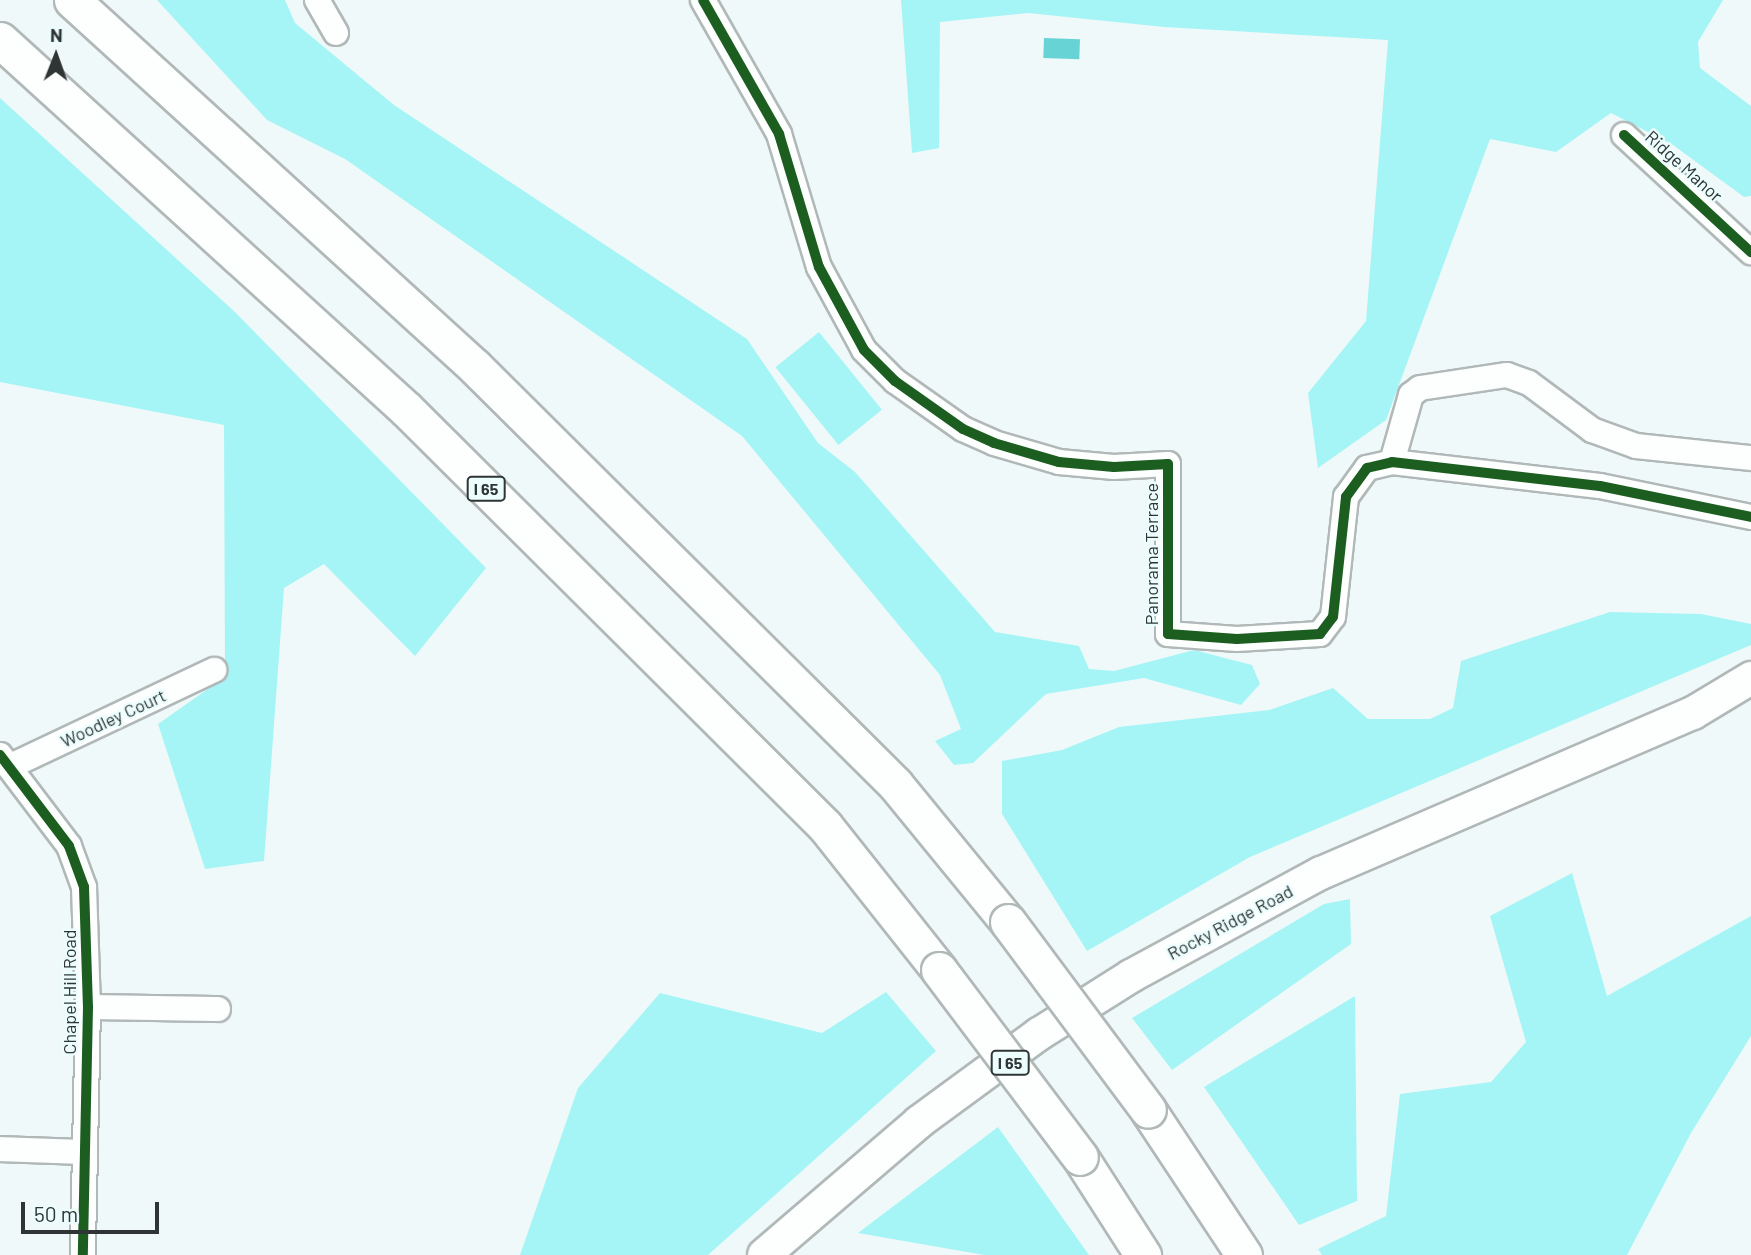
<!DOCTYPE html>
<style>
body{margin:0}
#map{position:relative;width:1751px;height:1255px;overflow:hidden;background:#f0f9f9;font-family:Barlow,sans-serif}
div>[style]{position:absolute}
.green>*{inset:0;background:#a6f5f6;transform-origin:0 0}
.water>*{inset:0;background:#68d3d5;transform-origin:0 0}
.roads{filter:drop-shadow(2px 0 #b1b8b8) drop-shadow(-2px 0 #b1b8b8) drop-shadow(0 2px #b1b8b8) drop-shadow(0 -2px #b1b8b8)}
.minor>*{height:24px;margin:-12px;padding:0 12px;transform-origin:12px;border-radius:12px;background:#fdfefe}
.major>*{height:32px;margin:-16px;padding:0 16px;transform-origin:16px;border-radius:16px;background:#fdfefe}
.highway>*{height:35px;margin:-17.5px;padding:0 17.5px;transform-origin:17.5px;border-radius:17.5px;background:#fdfefe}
.bridges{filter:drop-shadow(2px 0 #b1b8b8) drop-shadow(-2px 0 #b1b8b8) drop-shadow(0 2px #b1b8b8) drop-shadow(0 -2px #b1b8b8)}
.highway-bridge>*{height:35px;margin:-17.5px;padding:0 17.5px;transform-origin:17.5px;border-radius:17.5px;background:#fdfefe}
.cycleway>*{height:10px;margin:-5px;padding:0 5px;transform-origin:5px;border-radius:5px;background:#1b5e20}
span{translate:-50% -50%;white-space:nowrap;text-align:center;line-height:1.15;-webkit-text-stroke:5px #ecfdfd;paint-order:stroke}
.shield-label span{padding:2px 5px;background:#ecfdfd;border:2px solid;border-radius:5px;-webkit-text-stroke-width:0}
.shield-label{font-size:16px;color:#2f3535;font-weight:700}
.street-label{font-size:18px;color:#2f3535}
.north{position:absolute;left:21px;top:21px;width:70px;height:70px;-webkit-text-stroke:5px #ecfdfd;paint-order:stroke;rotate:1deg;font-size:19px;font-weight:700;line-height:28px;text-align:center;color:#2f3535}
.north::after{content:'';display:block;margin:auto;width:24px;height:32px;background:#2f3535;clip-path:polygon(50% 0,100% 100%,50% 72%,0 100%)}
.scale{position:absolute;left:21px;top:1202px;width:138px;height:32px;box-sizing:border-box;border:4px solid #2f3535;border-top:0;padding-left:9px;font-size:21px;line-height:24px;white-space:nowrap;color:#2f3535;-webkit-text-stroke:5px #ecfdfd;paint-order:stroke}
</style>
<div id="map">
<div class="green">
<div style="clip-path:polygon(157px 0,285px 0,295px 23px,394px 105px,747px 339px,818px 443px,855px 472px,995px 632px,1079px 646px,1089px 669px,1114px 671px,1194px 650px,1252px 665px,1260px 684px,1241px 705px,1144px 678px,1046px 694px,973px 763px,954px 765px,935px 741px,961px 729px,940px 675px,742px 436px,345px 159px,267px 120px)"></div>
<div style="clip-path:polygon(901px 0,1723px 0,1698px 42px,1700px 68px,1751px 106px,1751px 196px,1744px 197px,1673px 145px,1611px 113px,1556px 152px,1490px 139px,1386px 420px,1318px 468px,1308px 393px,1366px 321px,1388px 40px,1164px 27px,1028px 13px,940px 22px,939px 148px,912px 153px)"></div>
<div style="clip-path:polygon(0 98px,235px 312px,486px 568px,415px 656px,324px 564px,284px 588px,264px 861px,205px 869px,158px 724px,225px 677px,224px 425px,0 382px)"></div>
<div style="left:819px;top:332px;width:100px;height:56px;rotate:51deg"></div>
<div style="clip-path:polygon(1610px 612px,1701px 614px,1751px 624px,1751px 645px,1250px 857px,1087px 951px,1002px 814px,1002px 761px,1062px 750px,1119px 727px,1269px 710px,1333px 688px,1368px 719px,1430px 719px,1453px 708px,1461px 661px)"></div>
<div style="clip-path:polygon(1572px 873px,1607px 996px,1751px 916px,1751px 1036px,1691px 1133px,1627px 1255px,1322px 1255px,1318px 1249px,1386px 1216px,1400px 1094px,1491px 1082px,1526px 1042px,1490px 916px)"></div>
<div style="clip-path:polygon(1350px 899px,1351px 944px,1172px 1070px,1132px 1018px,1324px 904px)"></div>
<div style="clip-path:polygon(886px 992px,936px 1051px,708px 1255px,520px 1255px,578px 1088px,660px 993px,822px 1033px)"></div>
<div style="clip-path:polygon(1355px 996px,1357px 1201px,1299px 1225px,1204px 1087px)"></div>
<div style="clip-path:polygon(998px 1127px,1089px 1255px,984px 1255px,858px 1233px)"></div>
</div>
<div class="water">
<div style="left:1044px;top:38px;width:36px;height:20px;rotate:2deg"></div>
</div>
<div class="roads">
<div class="minor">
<div style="left:317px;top:0;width:38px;rotate:60deg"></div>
<div style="left:703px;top:0;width:154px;rotate:60.4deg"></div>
<div style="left:779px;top:134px;width:139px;rotate:73.3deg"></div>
<div style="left:819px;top:267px;width:94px;rotate:61.5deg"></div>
<div style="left:864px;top:350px;width:44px;rotate:45deg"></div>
<div style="left:895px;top:381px;width:83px;rotate:35.2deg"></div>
<div style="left:963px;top:429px;width:34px;rotate:24deg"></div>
<div style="left:994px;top:443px;width:68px;rotate:16.3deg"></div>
<div style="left:1059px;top:462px;width:55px;rotate:5.2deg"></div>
<div style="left:1114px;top:467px;width:54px;rotate:-3.2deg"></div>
<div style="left:1168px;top:464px;width:170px;rotate:90deg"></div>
<div style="left:1168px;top:634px;width:69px;rotate:4.1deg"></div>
<div style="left:1237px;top:639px;width:83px;rotate:-3.4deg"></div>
<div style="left:1320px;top:634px;width:21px;rotate:-53deg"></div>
<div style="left:1333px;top:617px;width:121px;rotate:-83.8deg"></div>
<div style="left:1346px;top:497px;width:36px;rotate:-54deg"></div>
<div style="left:1367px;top:468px;width:26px;rotate:-13deg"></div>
<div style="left:1392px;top:462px;width:209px;rotate:6.6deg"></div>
<div style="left:1600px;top:486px;width:154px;rotate:11.6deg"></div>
<div style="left:1624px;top:135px;width:173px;rotate:42.7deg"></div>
<div style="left:1392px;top:462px;width:70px;rotate:-74.2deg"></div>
<div style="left:1411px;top:395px;width:11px;rotate:-38deg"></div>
<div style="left:1420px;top:388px;width:88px;rotate:-8.5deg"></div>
<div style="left:1507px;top:375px;width:23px;rotate:20deg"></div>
<div style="left:1529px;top:383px;width:79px;rotate:36.7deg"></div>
<div style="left:1592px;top:430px;width:47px;rotate:20deg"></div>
<div style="left:1636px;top:446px;width:116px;rotate:6deg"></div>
<div style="left:0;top:755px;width:114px;rotate:52.8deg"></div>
<div style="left:69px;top:846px;width:44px;rotate:69.9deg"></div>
<div style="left:84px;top:887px;width:120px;rotate:88.1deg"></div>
<div style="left:88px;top:1007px;width:248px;rotate:91.2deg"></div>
<div style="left:11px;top:766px;width:225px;rotate:-25.3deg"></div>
<div style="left:88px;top:1007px;width:130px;rotate:0.9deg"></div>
<div style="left:0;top:1149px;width:85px;rotate:2deg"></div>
</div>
<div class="major">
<div style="left:764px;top:1255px;width:204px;rotate:-40.6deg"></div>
<div style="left:919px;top:1122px;width:149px;rotate:-36.3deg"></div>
<div style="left:1039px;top:1034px;width:109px;rotate:-32.2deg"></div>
<div style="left:1131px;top:976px;width:216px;rotate:-28.5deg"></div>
<div style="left:1321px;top:873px;width:405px;rotate:-23.3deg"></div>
<div style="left:1693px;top:713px;width:68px;rotate:-31.1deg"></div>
</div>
<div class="highway">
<div style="left:72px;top:0;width:545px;rotate:42.32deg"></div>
<div style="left:475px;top:367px;width:592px;rotate:44.79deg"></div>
<div style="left:895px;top:784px;width:178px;rotate:50.7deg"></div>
<div style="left:0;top:40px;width:549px;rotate:42.27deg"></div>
<div style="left:406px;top:409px;width:591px;rotate:44.86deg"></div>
<div style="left:825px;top:826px;width:184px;rotate:51.6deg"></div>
<div style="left:1148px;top:1110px;width:174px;rotate:56.5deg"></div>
<div style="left:1080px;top:1157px;width:117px;rotate:57.3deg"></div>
</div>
</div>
<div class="bridges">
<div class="highway-bridge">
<div style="left:1008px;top:922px;width:234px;rotate:53.3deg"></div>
<div style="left:939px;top:970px;width:234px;rotate:53deg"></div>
</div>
</div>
<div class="cycleway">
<div style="left:703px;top:0;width:154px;rotate:60.4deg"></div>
<div style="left:779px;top:134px;width:139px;rotate:73.3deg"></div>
<div style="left:819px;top:267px;width:94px;rotate:61.5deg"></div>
<div style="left:864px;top:350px;width:44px;rotate:45deg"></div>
<div style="left:895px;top:381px;width:83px;rotate:35.2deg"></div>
<div style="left:963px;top:429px;width:34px;rotate:24deg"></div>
<div style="left:994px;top:443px;width:68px;rotate:16.3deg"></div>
<div style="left:1059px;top:462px;width:55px;rotate:5.2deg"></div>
<div style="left:1114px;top:467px;width:54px;rotate:-3.2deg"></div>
<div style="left:1168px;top:464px;width:170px;rotate:90deg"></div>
<div style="left:1168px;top:634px;width:69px;rotate:4.1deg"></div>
<div style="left:1237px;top:639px;width:83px;rotate:-3.4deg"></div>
<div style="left:1320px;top:634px;width:21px;rotate:-53deg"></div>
<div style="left:1333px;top:617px;width:121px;rotate:-83.8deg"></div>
<div style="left:1346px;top:497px;width:36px;rotate:-54deg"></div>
<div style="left:1367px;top:468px;width:26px;rotate:-13deg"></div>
<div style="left:1392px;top:462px;width:209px;rotate:6.6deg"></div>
<div style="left:1600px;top:486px;width:154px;rotate:11.6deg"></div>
<div style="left:1624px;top:135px;width:173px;rotate:42.7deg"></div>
<div style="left:0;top:755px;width:114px;rotate:52.8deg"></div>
<div style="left:69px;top:846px;width:44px;rotate:69.9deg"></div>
<div style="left:84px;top:887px;width:120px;rotate:88.1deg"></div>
<div style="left:88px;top:1007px;width:248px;rotate:91.2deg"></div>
</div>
<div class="shield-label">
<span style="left:486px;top:489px">I 65</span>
<span style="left:1010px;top:1063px">I 65</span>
</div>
<div class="street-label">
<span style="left:1684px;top:166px;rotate:42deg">Ridge Manor</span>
<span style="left:1151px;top:554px;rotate:-90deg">Panorama Terrace</span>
<span style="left:113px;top:718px;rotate:-25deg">Woodley Court</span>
<span style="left:1230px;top:922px;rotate:-28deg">Rocky Ridge Road</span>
<span style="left:69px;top:992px;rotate:-90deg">Chapel Hill Road</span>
</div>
<div class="north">N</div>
<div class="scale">50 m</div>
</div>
